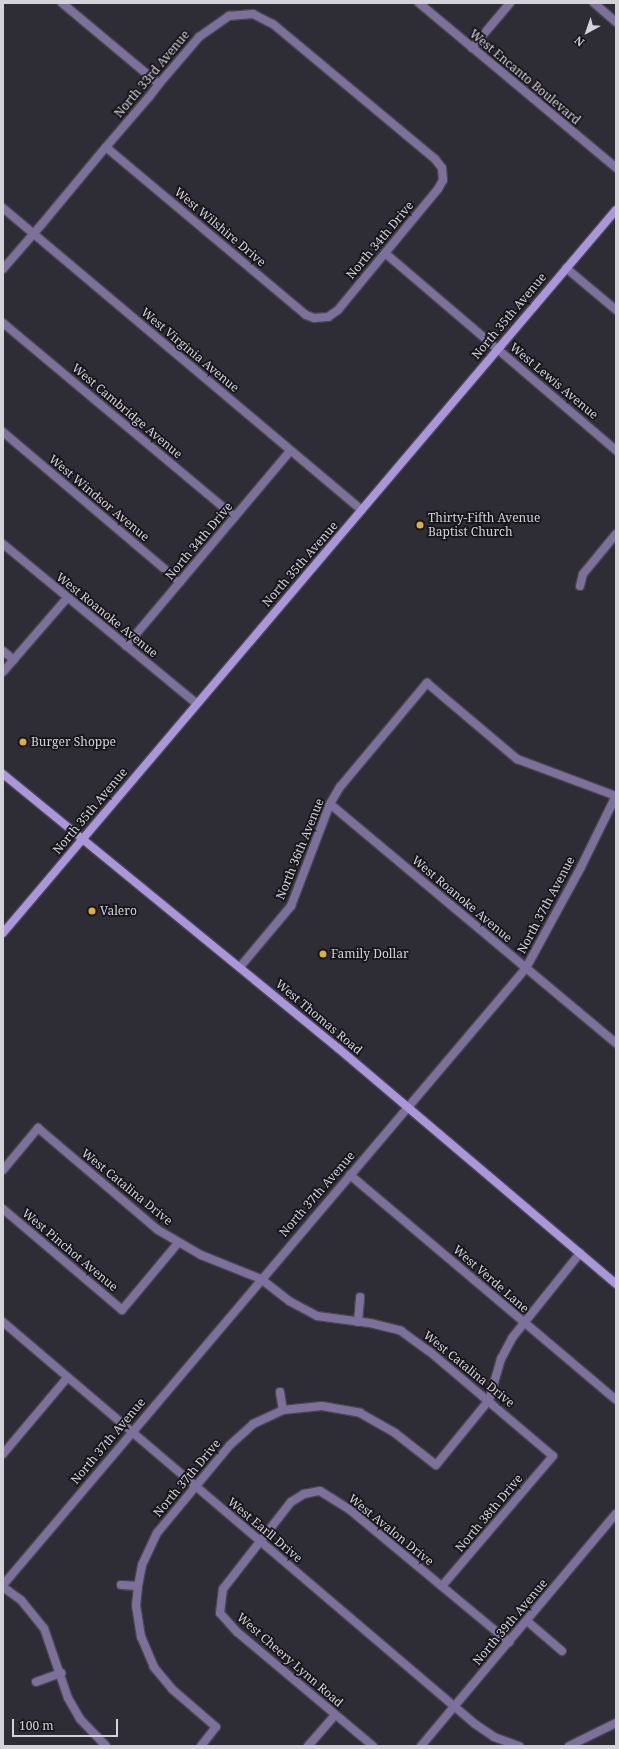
<!DOCTYPE html>
<style>
body{margin:0}
#map{position:relative;width:619px;height:1749px;overflow:hidden;background:#2e2c35;font-family:"Noto Serif",serif}
div>[style]{position:absolute}
.roads{filter:drop-shadow(1px 0 #49474f) drop-shadow(-1px 0 #49474f) drop-shadow(0 1px #49474f) drop-shadow(0 -1px #49474f)}
.minor>*{height:8px;margin:-4px;padding:0 4px;transform-origin:4px;border-radius:4px;background:#7d719c}
.tertiary>*{height:8px;margin:-4px;padding:0 4px;transform-origin:4px;border-radius:4px;background:#7d719c}
.secondary>*{height:8px;margin:-4px;padding:0 4px;transform-origin:4px;border-radius:4px;background:#ab96db}
.dots>*{width:11px;height:11px;translate:-50% -50%;box-sizing:border-box;border:2px solid #161519;border-radius:50%}
span{translate:-50% -50%;white-space:nowrap;text-align:center;line-height:1.15;-webkit-text-stroke:3.5px #161519;paint-order:stroke}
.street-label{font-size:12px;color:#d5d3da}
.poi-label{font-size:12px;color:#d5d3da}
.left{translate:0 -50%;text-align:left}
.frame{position:absolute;inset:0;border:4px solid #d5d3da;pointer-events:none}
.north{position:absolute;left:567px;top:12px;width:40px;height:40px;-webkit-text-stroke:3px #161519;paint-order:stroke;rotate:220deg;font-size:11px;font-weight:700;line-height:16px;text-align:center;color:#d5d3da}
.north::after{content:'';display:block;margin:auto;width:14px;height:18px;background:#d5d3da;clip-path:polygon(50% 0,100% 100%,50% 72%,0 100%)}
.scale{position:absolute;left:12px;top:1719px;width:106px;height:18px;box-sizing:border-box;border:2px solid #d5d3da;border-top:0;padding-left:5px;font-size:12px;line-height:14px;white-space:nowrap;color:#d5d3da;-webkit-text-stroke:3px #161519;paint-order:stroke}
</style>
<div id="map">
<div class="roads">
<div class="minor">
<div style="left:62px;top:3px;width:126px;rotate:39.9deg"></div>
<div style="left:594px;top:3px;width:29px;rotate:41deg"></div>
<div style="left:472px;top:48px;width:59px;rotate:-49.8deg"></div>
<div style="left:385px;top:253px;width:304px;rotate:40.5deg"></div>
<div style="left:566px;top:268px;width:65px;rotate:40deg"></div>
<div style="left:3px;top:269px;width:60px;rotate:-49.1deg"></div>
<div style="left:42px;top:224px;width:100px;rotate:-50.3deg"></div>
<div style="left:106px;top:147px;width:66px;rotate:-49.3deg"></div>
<div style="left:149px;top:97px;width:16px;rotate:-52deg"></div>
<div style="left:159px;top:84px;width:62px;rotate:-49.6deg"></div>
<div style="left:199px;top:37px;width:37px;rotate:-35deg"></div>
<div style="left:229px;top:16px;width:24px;rotate:-5deg"></div>
<div style="left:253px;top:14px;width:22px;rotate:27deg"></div>
<div style="left:273px;top:24px;width:211px;rotate:39.8deg"></div>
<div style="left:435px;top:159px;width:11px;rotate:52deg"></div>
<div style="left:442px;top:168px;width:12px;rotate:85deg"></div>
<div style="left:443px;top:180px;width:10px;rotate:119deg"></div>
<div style="left:438px;top:189px;width:157px;rotate:129.6deg"></div>
<div style="left:338px;top:310px;width:12px;rotate:145deg"></div>
<div style="left:328px;top:317px;width:14px;rotate:176deg"></div>
<div style="left:314px;top:318px;width:9px;rotate:-159deg"></div>
<div style="left:306px;top:315px;width:261px;rotate:-140deg"></div>
<div style="left:3px;top:323px;width:302px;rotate:39.9deg"></div>
<div style="left:3px;top:432px;width:232px;rotate:40.3deg"></div>
<div style="left:3px;top:544px;width:251px;rotate:39.5deg"></div>
<div style="left:580px;top:586px;width:12px;rotate:-76deg"></div>
<div style="left:583px;top:574px;width:52px;rotate:-50.5deg"></div>
<div style="left:126px;top:646px;width:255px;rotate:-49.9deg"></div>
<div style="left:3px;top:651px;width:14px;rotate:39deg"></div>
<div style="left:3px;top:672px;width:98px;rotate:-49.1deg"></div>
<div style="left:330px;top:804px;width:373px;rotate:39.9deg"></div>
<div style="left:240px;top:967px;width:80px;rotate:-50.1deg"></div>
<div style="left:291px;top:906px;width:109px;rotate:-69.1deg"></div>
<div style="left:330px;top:804px;width:20px;rotate:-60deg"></div>
<div style="left:340px;top:787px;width:136px;rotate:-50.1deg"></div>
<div style="left:427px;top:683px;width:118px;rotate:40.2deg"></div>
<div style="left:517px;top:759px;width:106px;rotate:20.5deg"></div>
<div style="left:3px;top:1170px;width:55px;rotate:-50.2deg"></div>
<div style="left:38px;top:1128px;width:157px;rotate:40.4deg"></div>
<div style="left:158px;top:1230px;width:50px;rotate:30.2deg"></div>
<div style="left:201px;top:1255px;width:65px;rotate:21.8deg"></div>
<div style="left:261px;top:1279px;width:36px;rotate:38deg"></div>
<div style="left:289px;top:1301px;width:32px;rotate:28deg"></div>
<div style="left:317px;top:1316px;width:53px;rotate:7.5deg"></div>
<div style="left:370px;top:1323px;width:32px;rotate:14deg"></div>
<div style="left:401px;top:1331px;width:34px;rotate:36deg"></div>
<div style="left:429px;top:1351px;width:162px;rotate:40.3deg"></div>
<div style="left:553px;top:1456px;width:171px;rotate:130.5deg"></div>
<div style="left:350px;top:1175px;width:348px;rotate:40.2deg"></div>
<div style="left:3px;top:1209px;width:156px;rotate:40.3deg"></div>
<div style="left:122px;top:1310px;width:87px;rotate:-50.1deg"></div>
<div style="left:3px;top:1322px;width:620px;rotate:40.42deg"></div>
<div style="left:475px;top:1724px;width:23px;rotate:34deg"></div>
<div style="left:494px;top:1737px;width:27px;rotate:20deg"></div>
<div style="left:358px;top:1322px;width:25px;rotate:-85deg"></div>
<div style="left:280px;top:1392px;width:18px;rotate:81deg"></div>
<div style="left:3px;top:1454px;width:99px;rotate:-49.9deg"></div>
<div style="left:3px;top:1585px;width:809px;rotate:-49.71deg"></div>
<div style="left:526px;top:968px;width:115px;rotate:-61.4deg"></div>
<div style="left:581px;top:867px;width:79px;rotate:-63.8deg"></div>
<div style="left:121px;top:1585px;width:17px;rotate:3deg"></div>
<div style="left:3px;top:1587px;width:22px;rotate:36deg"></div>
<div style="left:21px;top:1600px;width:36px;rotate:51deg"></div>
<div style="left:44px;top:1628px;width:74px;rotate:71.1deg"></div>
<div style="left:68px;top:1698px;width:24px;rotate:60deg"></div>
<div style="left:80px;top:1719px;width:37px;rotate:46deg"></div>
<div style="left:527px;top:1621px;width:46px;rotate:40.6deg"></div>
<div style="left:36px;top:1682px;width:27px;rotate:-20deg"></div>
<div style="left:201px;top:1746px;width:24px;rotate:-52deg"></div>
<div style="left:216px;top:1727px;width:57px;rotate:-139.3deg"></div>
<div style="left:173px;top:1690px;width:30px;rotate:-130deg"></div>
<div style="left:154px;top:1667px;width:33px;rotate:-113deg"></div>
<div style="left:141px;top:1637px;width:31px;rotate:-99deg"></div>
<div style="left:136px;top:1606px;width:20px;rotate:-84deg"></div>
<div style="left:138px;top:1586px;width:21px;rotate:-79deg"></div>
<div style="left:142px;top:1565px;width:35px;rotate:-65deg"></div>
<div style="left:157px;top:1533px;width:114px;rotate:-50.3deg"></div>
<div style="left:230px;top:1445px;width:31px;rotate:-42deg"></div>
<div style="left:253px;top:1424px;width:33px;rotate:-25deg"></div>
<div style="left:283px;top:1410px;width:39px;rotate:-6deg"></div>
<div style="left:322px;top:1406px;width:39px;rotate:10deg"></div>
<div style="left:360px;top:1413px;width:40px;rotate:29.7deg"></div>
<div style="left:395px;top:1433px;width:52px;rotate:38deg"></div>
<div style="left:436px;top:1465px;width:84px;rotate:-50.8deg"></div>
<div style="left:489px;top:1400px;width:43px;rotate:-73.7deg"></div>
<div style="left:501px;top:1359px;width:24px;rotate:-62deg"></div>
<div style="left:512px;top:1338px;width:109px;rotate:-51.3deg"></div>
<div style="left:308px;top:1746px;width:41px;rotate:-48.9deg"></div>
<div style="left:373px;top:1746px;width:177px;rotate:-140deg"></div>
<div style="left:237px;top:1632px;width:25px;rotate:-132deg"></div>
<div style="left:220px;top:1613px;width:24px;rotate:-83deg"></div>
<div style="left:223px;top:1589px;width:110px;rotate:-52deg"></div>
<div style="left:291px;top:1502px;width:15px;rotate:-32deg"></div>
<div style="left:304px;top:1494px;width:16px;rotate:-11deg"></div>
<div style="left:320px;top:1491px;width:36px;rotate:32deg"></div>
<div style="left:350px;top:1510px;width:207px;rotate:39.7deg"></div>
<div style="left:569px;top:1746px;width:52px;rotate:-26.1deg"></div>
</div>
<div class="tertiary">
<div style="left:419px;top:3px;width:257px;rotate:39.9deg"></div>
<div style="left:3px;top:208px;width:469px;rotate:40.1deg"></div>
<div style="left:421px;top:1746px;width:303px;rotate:-50deg"></div>
</div>
<div class="secondary">
<div style="left:3px;top:774px;width:434px;rotate:39.3deg"></div>
<div style="left:339px;top:1049px;width:363px;rotate:40.3deg"></div>
<div style="left:3px;top:933px;width:948px;rotate:-49.71deg"></div>
</div>
</div>
<div class="dots">
<div style="left:420px;top:525px;background:#deb133"></div>
<div style="left:23px;top:742px;background:#deb133"></div>
<div style="left:92px;top:911px;background:#deb133"></div>
<div style="left:323px;top:954px;background:#deb133"></div>
</div>
<div class="street-label">
<span style="left:152px;top:74px;rotate:-50deg">North 33rd Avenue</span>
<span style="left:525px;top:77px;rotate:40deg">West Encanto Boulevard</span>
<span style="left:220px;top:227px;rotate:40deg">West Wilshire Drive</span>
<span style="left:380px;top:240px;rotate:-50deg">North 34th Drive</span>
<span style="left:509px;top:316px;rotate:-50deg">North 35th Avenue</span>
<span style="left:190px;top:350px;rotate:40deg">West Virginia Avenue</span>
<span style="left:554px;top:381px;rotate:40deg">West Lewis Avenue</span>
<span style="left:127px;top:411px;rotate:40deg">West Cambridge Avenue</span>
<span style="left:99px;top:498px;rotate:40deg">West Windsor Avenue</span>
<span style="left:199px;top:541px;rotate:-50deg">North 34th Drive</span>
<span style="left:300px;top:564px;rotate:-49deg">North 35th Avenue</span>
<span style="left:107px;top:615px;rotate:39deg">West Roanoke Avenue</span>
<span style="left:90px;top:811px;rotate:-50deg">North 35th Avenue</span>
<span style="left:300px;top:849px;rotate:-68deg">North 36th Avenue</span>
<span style="left:462px;top:899px;rotate:40deg">West Roanoke Avenue</span>
<span style="left:546px;top:905px;rotate:-62deg">North 37th Avenue</span>
<span style="left:319px;top:1017px;rotate:40deg">West Thomas Road</span>
<span style="left:127px;top:1187px;rotate:39deg">West Catalina Drive</span>
<span style="left:317px;top:1194px;rotate:-49deg">North 37th Avenue</span>
<span style="left:70px;top:1250px;rotate:40deg">West Pinchot Avenue</span>
<span style="left:491px;top:1279px;rotate:41deg">West Verde Lane</span>
<span style="left:469px;top:1369px;rotate:39deg">West Catalina Drive</span>
<span style="left:108px;top:1441px;rotate:-50deg">North 37th Avenue</span>
<span style="left:187px;top:1478px;rotate:-50deg">North 37th Drive</span>
<span style="left:489px;top:1513px;rotate:-50deg">North 38th Drive</span>
<span style="left:265px;top:1530px;rotate:40deg">West Earll Drive</span>
<span style="left:391px;top:1530px;rotate:39deg">West Avalon Drive</span>
<span style="left:510px;top:1622px;rotate:-50deg">North 39th Avenue</span>
<span style="left:290px;top:1660px;rotate:41deg">West Cheery Lynn Road</span>
</div>
<div class="poi-label">
<span class="left" style="left:428px;top:525px">Thirty-Fifth Avenue<br>Baptist Church</span>
<span class="left" style="left:31px;top:742px">Burger Shoppe</span>
<span class="left" style="left:100px;top:911px">Valero</span>
<span class="left" style="left:331px;top:954px">Family Dollar</span>
</div>
<div class="frame"></div>
<div class="north">N</div>
<div class="scale">100 m</div>
</div>
